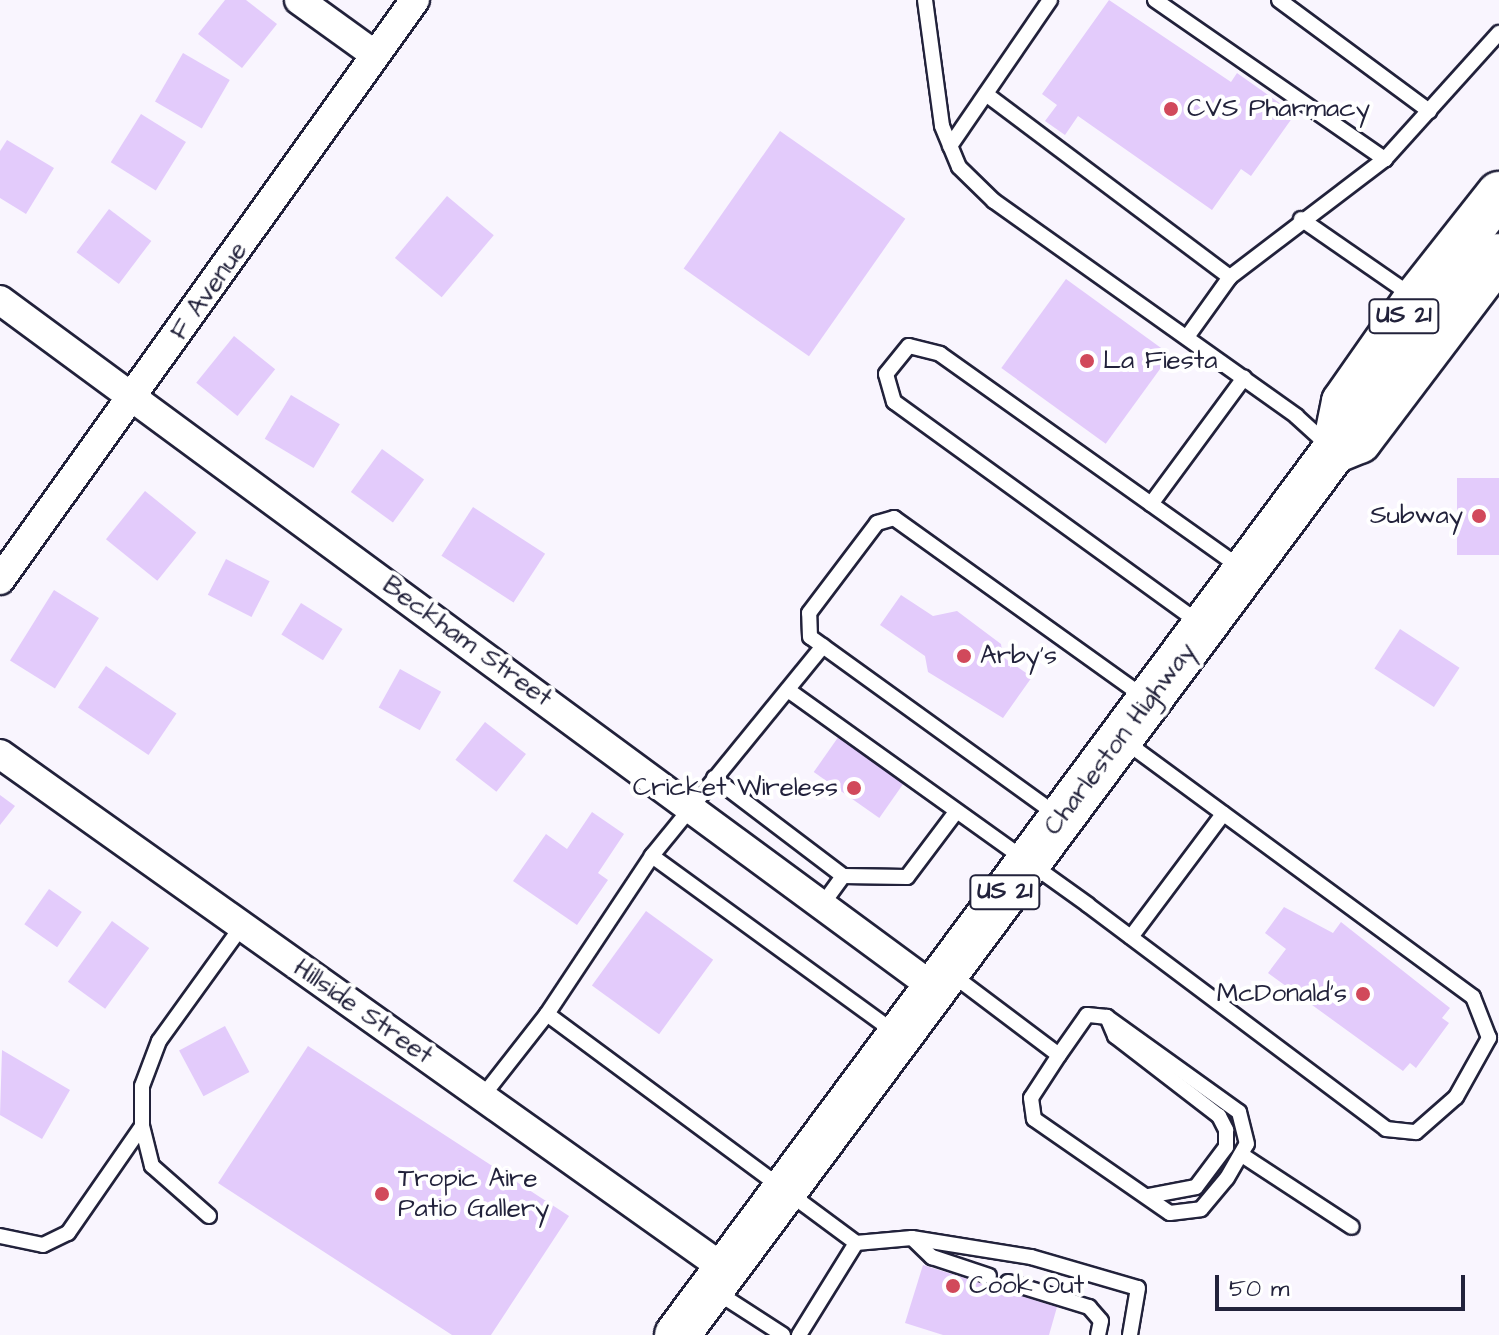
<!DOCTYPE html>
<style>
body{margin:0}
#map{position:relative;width:1499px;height:1335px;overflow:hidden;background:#f9f5fe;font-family:"Architects Daughter",sans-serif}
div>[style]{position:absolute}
.building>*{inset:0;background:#e3cbfb;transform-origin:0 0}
.roads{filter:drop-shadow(2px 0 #22223b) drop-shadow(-2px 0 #22223b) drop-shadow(0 2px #22223b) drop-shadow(0 -2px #22223b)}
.lane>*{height:14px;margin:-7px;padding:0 7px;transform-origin:7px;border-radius:7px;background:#fff}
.street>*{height:28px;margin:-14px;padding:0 14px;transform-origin:14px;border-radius:14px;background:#fff}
.primary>*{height:44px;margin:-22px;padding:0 22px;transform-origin:22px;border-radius:22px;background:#fff}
.dots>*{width:22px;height:22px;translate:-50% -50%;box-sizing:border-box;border:4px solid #fff;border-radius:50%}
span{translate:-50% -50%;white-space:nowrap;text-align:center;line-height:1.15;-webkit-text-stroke:8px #fff;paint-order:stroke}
.shield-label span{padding:2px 6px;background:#fff;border:2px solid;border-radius:6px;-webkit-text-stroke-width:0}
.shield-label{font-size:24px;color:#22223b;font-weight:700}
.poi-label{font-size:26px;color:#22223b}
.left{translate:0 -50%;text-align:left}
.right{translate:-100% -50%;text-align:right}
.street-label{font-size:26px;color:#22223b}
.scale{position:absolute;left:1215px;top:1275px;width:250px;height:36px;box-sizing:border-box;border:4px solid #22223b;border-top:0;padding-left:10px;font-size:24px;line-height:28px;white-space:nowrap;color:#22223b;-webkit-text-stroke:6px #fff;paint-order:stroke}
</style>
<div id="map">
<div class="building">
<div style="clip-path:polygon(225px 0,246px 0,277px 24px,242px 68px,198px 34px)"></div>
<div style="clip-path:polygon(1109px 0,1231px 82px,1237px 73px,1295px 114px,1251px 176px,1241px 169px,1212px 210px,1078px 116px,1065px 135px,1045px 121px,1057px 105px,1042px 94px)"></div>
<div style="left:183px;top:53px;width:54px;height:56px;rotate:30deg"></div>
<div style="left:141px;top:114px;width:53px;height:57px;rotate:32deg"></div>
<div style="left:780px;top:131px;width:153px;height:168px;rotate:35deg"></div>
<div style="clip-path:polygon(7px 140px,54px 168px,26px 214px,0 198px,0 151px)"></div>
<div style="left:447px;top:196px;width:61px;height:81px;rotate:40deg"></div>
<div style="left:109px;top:209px;width:53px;height:54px;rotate:37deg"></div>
<div style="left:1066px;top:279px;width:129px;height:110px;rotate:36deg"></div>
<div style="left:234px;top:336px;width:53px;height:60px;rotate:39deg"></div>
<div style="left:291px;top:395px;width:57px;height:51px;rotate:31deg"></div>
<div style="left:382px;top:449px;width:52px;height:53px;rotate:36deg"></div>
<div style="left:1499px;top:478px;width:77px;height:42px;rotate:90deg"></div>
<div style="left:145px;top:491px;width:66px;height:62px;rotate:39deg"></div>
<div style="left:473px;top:507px;width:86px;height:58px;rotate:33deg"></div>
<div style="left:226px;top:559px;width:49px;height:40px;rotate:27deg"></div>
<div style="left:54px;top:590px;width:53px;height:83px;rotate:32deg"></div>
<div style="clip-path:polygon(901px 595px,933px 616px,957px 611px,1001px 644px,1003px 657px,1032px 677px,1003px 718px,928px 672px,925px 656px,880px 625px)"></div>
<div style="left:301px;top:603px;width:49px;height:37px;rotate:32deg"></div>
<div style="left:1400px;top:629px;width:71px;height:47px;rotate:33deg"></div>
<div style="left:106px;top:666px;width:85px;height:50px;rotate:34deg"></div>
<div style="left:400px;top:669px;width:47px;height:44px;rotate:29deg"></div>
<div style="left:485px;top:722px;width:52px;height:48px;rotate:38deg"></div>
<div style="left:839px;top:736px;width:80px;height:44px;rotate:35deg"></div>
<div style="clip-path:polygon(0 795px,15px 806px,0 825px)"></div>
<div style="clip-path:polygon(592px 812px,624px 834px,598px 873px,608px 880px,577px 925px,513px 881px,546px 834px,567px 849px)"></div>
<div style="left:49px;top:889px;width:40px;height:43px;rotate:35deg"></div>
<div style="clip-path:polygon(1284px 907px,1333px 933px,1341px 922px,1450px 1008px,1442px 1018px,1449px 1023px,1416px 1068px,1410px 1063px,1403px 1071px,1268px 973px,1286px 949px,1265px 933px)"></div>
<div style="left:646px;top:911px;width:83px;height:92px;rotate:36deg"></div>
<div style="left:112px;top:921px;width:46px;height:75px;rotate:36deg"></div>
<div style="left:225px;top:1026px;width:52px;height:52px;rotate:62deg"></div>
<div style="clip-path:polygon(308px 1046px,569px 1216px,491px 1335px,452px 1335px,218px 1183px)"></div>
<div style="clip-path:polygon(2px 1050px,70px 1090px,42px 1139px,0 1115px)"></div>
<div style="clip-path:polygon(923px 1265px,1057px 1307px,1049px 1335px,943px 1335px,905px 1323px)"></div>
</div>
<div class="roads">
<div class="lane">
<div style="left:925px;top:0;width:127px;rotate:82.3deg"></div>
<div style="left:942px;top:126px;width:44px;rotate:67.5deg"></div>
<div style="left:959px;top:167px;width:49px;rotate:44.2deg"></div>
<div style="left:994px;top:201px;width:371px;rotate:35.4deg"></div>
<div style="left:1296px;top:416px;width:45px;rotate:42.3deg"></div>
<div style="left:1155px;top:0;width:280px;rotate:34.7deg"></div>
<div style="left:1279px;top:0;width:187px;rotate:36.5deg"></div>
<div style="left:986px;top:94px;width:305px;rotate:36.9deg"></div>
<div style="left:950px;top:146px;width:177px;rotate:-55.6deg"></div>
<div style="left:1301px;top:219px;width:135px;rotate:34.7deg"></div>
<div style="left:1187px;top:337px;width:74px;rotate:-54.4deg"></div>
<div style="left:1230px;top:277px;width:195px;rotate:-37.3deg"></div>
<div style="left:1385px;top:159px;width:170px;rotate:-47.9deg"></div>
<div style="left:1151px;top:504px;width:157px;rotate:-53.6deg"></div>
<div style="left:1201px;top:624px;width:379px;rotate:-144.1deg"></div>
<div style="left:894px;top:402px;width:29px;rotate:-106deg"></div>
<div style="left:886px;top:374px;width:36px;rotate:-51deg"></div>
<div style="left:909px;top:346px;width:32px;rotate:14deg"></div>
<div style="left:940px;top:354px;width:372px;rotate:35.4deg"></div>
<div style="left:823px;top:646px;width:271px;rotate:129.2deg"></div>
<div style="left:652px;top:856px;width:299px;rotate:36deg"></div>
<div style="left:788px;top:690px;width:369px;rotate:35.6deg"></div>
<div style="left:1088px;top:905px;width:373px;rotate:36.9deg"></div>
<div style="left:1386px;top:1129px;width:30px;rotate:6deg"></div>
<div style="left:1416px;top:1132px;width:53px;rotate:-41.2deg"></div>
<div style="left:1456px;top:1097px;width:68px;rotate:-60.8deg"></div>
<div style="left:1489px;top:1038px;width:44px;rotate:-111.3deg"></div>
<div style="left:1473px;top:997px;width:433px;rotate:-143.7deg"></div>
<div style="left:714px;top:778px;width:162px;rotate:37.2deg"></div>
<div style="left:1057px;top:815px;width:304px;rotate:-144.2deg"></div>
<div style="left:810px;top:637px;width:24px;rotate:-92deg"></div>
<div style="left:809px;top:613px;width:113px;rotate:-52.9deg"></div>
<div style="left:877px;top:523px;width:18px;rotate:-16deg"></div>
<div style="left:894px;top:518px;width:309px;rotate:35.6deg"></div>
<div style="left:822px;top:905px;width:36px;rotate:-54deg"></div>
<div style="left:843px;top:876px;width:64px;rotate:0.9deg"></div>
<div style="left:907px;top:877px;width:81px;rotate:-53deg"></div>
<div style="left:1131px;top:937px;width:154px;rotate:-53.2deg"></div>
<div style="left:950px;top:973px;width:136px;rotate:37deg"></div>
<div style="left:1059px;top:1055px;width:51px;rotate:123.1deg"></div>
<div style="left:1031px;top:1098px;width:21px;rotate:82deg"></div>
<div style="left:1034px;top:1119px;width:165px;rotate:34.7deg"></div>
<div style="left:1170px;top:1213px;width:31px;rotate:-7deg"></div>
<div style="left:1201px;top:1209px;width:40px;rotate:-50deg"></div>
<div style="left:1227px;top:1178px;width:39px;rotate:-60deg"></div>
<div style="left:1247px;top:1144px;width:33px;rotate:-104deg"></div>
<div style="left:1239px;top:1112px;width:163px;rotate:-144.3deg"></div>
<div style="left:1107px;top:1017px;width:20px;rotate:-174deg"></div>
<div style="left:1087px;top:1015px;width:49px;rotate:125deg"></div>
<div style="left:547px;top:1014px;width:385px;rotate:36.5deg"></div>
<div style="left:856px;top:1243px;width:56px;rotate:-5.1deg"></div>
<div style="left:912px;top:1238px;width:121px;rotate:9.1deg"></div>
<div style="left:1031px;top:1257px;width:111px;rotate:16.2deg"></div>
<div style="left:1138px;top:1288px;width:48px;rotate:99.7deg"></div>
<div style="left:1107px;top:1017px;width:21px;rotate:67deg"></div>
<div style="left:1115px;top:1036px;width:131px;rotate:37.6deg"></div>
<div style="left:1219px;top:1116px;width:16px;rotate:63deg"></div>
<div style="left:1226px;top:1130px;width:17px;rotate:90deg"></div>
<div style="left:1226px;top:1147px;width:50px;rotate:126.9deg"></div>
<div style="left:1196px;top:1187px;width:49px;rotate:169.4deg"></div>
<div style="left:482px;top:1097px;width:105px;rotate:-51.9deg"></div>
<div style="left:547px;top:1014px;width:190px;rotate:-56.4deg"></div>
<div style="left:1242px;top:1155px;width:131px;rotate:33.2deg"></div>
<div style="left:209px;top:1216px;width:76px;rotate:-138.7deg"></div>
<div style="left:152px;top:1166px;width:41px;rotate:-104deg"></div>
<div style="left:142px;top:1126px;width:40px;rotate:-90deg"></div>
<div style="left:142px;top:1086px;width:48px;rotate:-69.3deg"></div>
<div style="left:159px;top:1041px;width:142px;rotate:-54.2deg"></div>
<div style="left:0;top:1236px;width:44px;rotate:11.8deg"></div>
<div style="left:43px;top:1245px;width:28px;rotate:-26deg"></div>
<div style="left:68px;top:1233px;width:130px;rotate:-55.3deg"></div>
<div style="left:912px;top:1238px;width:28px;rotate:44deg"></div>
<div style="left:932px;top:1257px;width:60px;rotate:18.4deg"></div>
<div style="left:1008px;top:1282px;width:85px;rotate:17.2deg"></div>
<div style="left:1089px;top:1307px;width:18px;rotate:49deg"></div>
<div style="left:1101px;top:1321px;width:14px;rotate:102deg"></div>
<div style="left:715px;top:1291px;width:81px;rotate:32.9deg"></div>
<div style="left:799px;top:1335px;width:108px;rotate:-58.2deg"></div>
</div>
<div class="street">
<div style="left:299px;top:0;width:92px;rotate:35.8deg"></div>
<div style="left:0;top:300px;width:1159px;rotate:36.37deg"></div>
<div style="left:0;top:580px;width:713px;rotate:-54.42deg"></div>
<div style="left:0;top:754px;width:891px;rotate:35.4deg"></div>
</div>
<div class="primary">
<div style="left:1334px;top:451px;width:27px;rotate:-22deg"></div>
<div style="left:1359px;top:441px;width:232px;rotate:-52.9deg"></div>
<div style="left:677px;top:1335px;width:1101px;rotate:-53.38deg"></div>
<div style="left:1334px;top:451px;width:50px;rotate:-78.5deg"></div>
<div style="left:1344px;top:402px;width:126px;rotate:-55deg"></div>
<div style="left:1416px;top:299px;width:134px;rotate:-51.7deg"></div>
</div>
</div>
<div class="dots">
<div style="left:1171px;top:109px;background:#d1495b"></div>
<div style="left:1087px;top:361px;background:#d1495b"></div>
<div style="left:1479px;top:516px;background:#d1495b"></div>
<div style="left:964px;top:656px;background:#d1495b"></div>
<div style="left:854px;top:788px;background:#d1495b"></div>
<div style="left:1363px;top:994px;background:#d1495b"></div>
<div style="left:382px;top:1194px;background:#d1495b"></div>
<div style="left:953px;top:1286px;background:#d1495b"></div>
</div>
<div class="shield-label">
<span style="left:1404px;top:316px">US 21</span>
<span style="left:1005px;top:892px">US 21</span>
</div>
<div class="poi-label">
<span class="left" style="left:1187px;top:109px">CVS Pharmacy</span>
<span class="left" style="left:1103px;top:361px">La Fiesta</span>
<span class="right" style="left:1463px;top:516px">Subway</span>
<span class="left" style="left:980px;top:656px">Arby's</span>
<span class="right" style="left:838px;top:788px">Cricket Wireless</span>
<span class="right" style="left:1347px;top:994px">McDonald's</span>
<span class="left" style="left:398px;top:1194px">Tropic Aire<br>Patio Gallery</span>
<span class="left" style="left:969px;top:1286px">Cook Out</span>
</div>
<div class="street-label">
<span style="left:209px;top:291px;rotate:-55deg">F Avenue</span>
<span style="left:467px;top:642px;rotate:36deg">Beckham Street</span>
<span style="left:1120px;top:739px;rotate:-53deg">Charleston Highway</span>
<span style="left:363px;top:1012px;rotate:35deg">Hillside Street</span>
</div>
<div class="scale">50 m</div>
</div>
